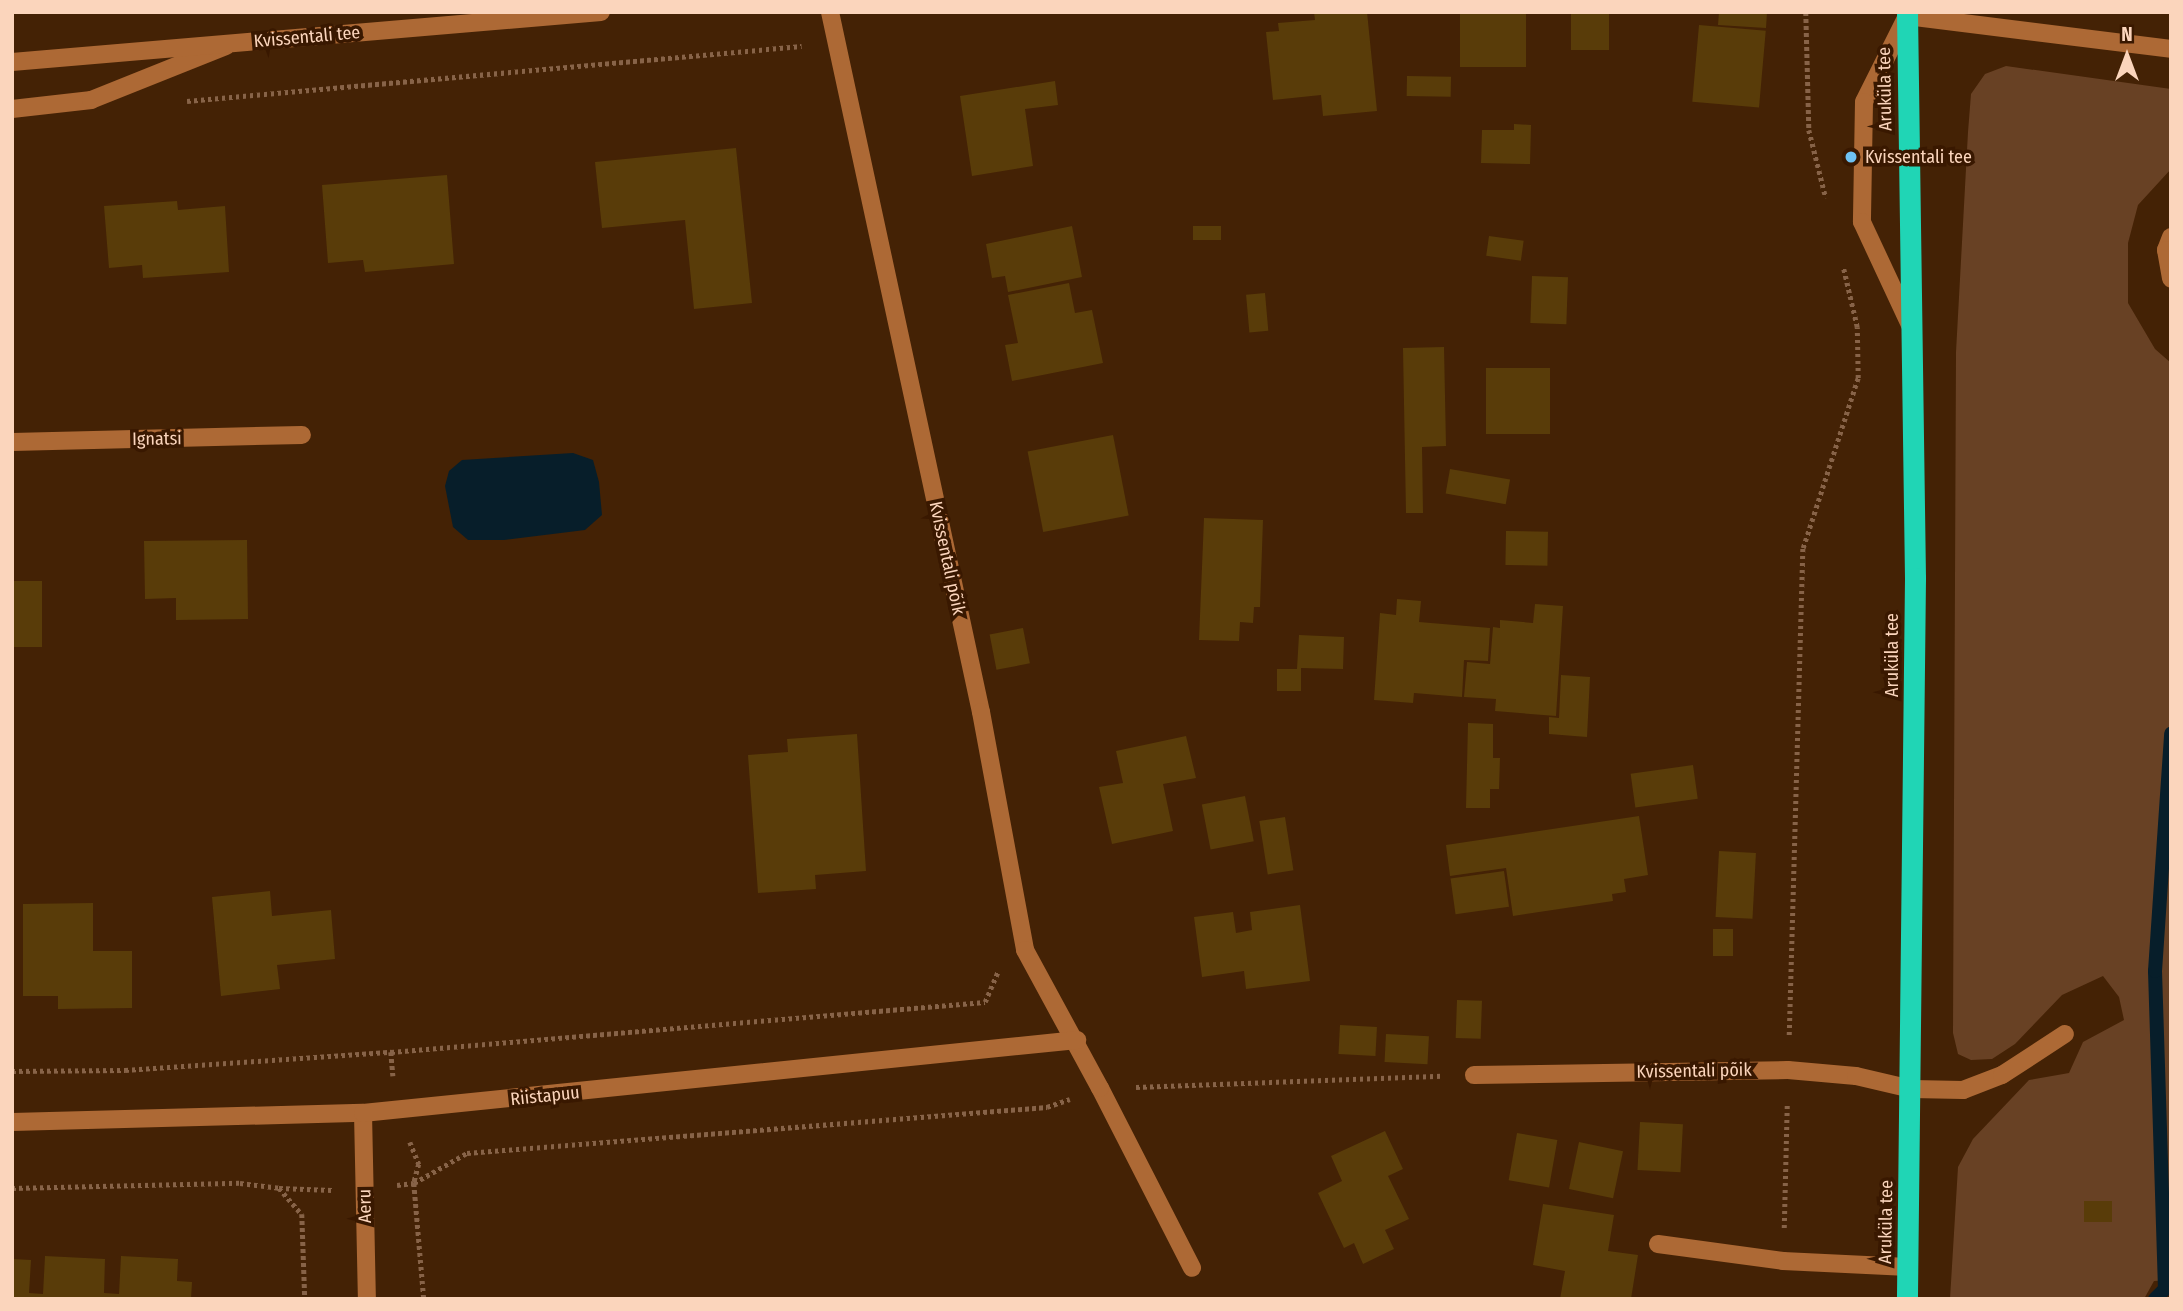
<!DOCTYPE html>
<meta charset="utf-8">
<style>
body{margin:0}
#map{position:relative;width:2183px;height:1311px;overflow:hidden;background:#442205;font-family:"Fira Sans Condensed",sans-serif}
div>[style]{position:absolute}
.green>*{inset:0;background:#684124}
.water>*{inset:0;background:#071e2a}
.stream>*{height:14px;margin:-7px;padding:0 7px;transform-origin:7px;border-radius:7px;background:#071e2a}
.building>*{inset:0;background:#593c09;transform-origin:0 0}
.path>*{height:4.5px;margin-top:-2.25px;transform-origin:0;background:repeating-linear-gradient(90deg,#876348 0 3.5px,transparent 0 7px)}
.lane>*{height:18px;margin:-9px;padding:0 9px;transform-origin:9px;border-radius:9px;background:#ad6935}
.street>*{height:18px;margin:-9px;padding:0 9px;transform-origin:9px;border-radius:9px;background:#ad6935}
.highway>*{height:21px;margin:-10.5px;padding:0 10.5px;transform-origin:10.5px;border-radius:10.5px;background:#20d5b5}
.dots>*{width:19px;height:19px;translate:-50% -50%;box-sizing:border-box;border:4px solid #391800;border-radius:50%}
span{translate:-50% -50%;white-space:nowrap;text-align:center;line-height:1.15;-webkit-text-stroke:7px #391800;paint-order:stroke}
.street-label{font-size:18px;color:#fbd5bc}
.poi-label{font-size:18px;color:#fbd5bc}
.left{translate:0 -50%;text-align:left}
.frame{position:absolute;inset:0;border:14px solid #fbd5bc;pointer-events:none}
.north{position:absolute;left:2092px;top:21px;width:70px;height:70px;-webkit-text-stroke:5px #391800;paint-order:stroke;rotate:0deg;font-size:19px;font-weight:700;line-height:28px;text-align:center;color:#fbd5bc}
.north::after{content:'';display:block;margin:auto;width:24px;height:32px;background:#fbd5bc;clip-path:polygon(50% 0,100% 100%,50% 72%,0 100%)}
</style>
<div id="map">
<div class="green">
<div style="clip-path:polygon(2006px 66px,2171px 89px,2171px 169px,2138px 205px,2128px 243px,2128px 303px,2155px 349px,2171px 363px,2171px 1280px,2154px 1281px,2144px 1299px,1950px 1299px,1958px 1167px,1973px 1139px,2029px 1080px,2069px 1073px,2083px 1042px,2124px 1020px,2119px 997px,2103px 976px,2062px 995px,2015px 1044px,1992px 1059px,1971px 1060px,1958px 1054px,1953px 1033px,1956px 352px,1968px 132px,1971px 94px,1985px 74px)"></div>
</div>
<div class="water">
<div style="clip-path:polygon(573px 453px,593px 460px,599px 482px,602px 515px,585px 530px,504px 540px,468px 540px,453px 527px,445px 486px,449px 471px,462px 460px)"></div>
</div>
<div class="stream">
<div style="left:2155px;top:1299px;width:14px;rotate:-45deg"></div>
<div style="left:2165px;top:1289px;width:318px;rotate:-91.8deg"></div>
<div style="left:2155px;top:971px;width:238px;rotate:-86.1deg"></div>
</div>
<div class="building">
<div style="clip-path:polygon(1314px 12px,1367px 12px,1377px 111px,1323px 116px,1321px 95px,1273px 100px,1266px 32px,1279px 31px,1278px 23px,1315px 20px)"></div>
<div style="left:1460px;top:12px;width:66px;height:55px"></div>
<div style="left:1571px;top:12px;width:38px;height:38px"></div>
<div style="clip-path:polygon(1719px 12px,1767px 12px,1766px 28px,1718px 25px)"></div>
<div style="left:1699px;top:25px;width:67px;height:77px;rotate:5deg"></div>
<div style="left:1407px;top:76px;width:44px;height:20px;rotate:1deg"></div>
<div style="clip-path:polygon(1055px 81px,1058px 105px,1025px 109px,1033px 166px,972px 176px,960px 96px)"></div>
<div style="clip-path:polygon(1514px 124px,1531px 125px,1530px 164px,1481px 163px,1482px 130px,1514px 130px)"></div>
<div style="clip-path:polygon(736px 148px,752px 303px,694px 309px,685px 220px,602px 228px,595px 162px)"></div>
<div style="clip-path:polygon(447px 175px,454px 264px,365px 272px,363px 260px,328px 263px,322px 185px)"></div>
<div style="clip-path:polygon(177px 201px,178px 210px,225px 206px,229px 272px,143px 278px,142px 265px,109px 268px,104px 206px)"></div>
<div style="clip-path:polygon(1072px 226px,1082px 277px,1008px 292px,1005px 276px,992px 278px,986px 244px)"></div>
<div style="left:1193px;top:226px;width:28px;height:14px"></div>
<div style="left:1489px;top:236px;width:35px;height:20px;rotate:8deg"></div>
<div style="left:1532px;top:276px;width:36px;height:47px;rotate:2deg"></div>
<div style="clip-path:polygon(1069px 283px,1075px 313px,1092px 310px,1103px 363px,1012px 381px,1005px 345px,1018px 343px,1008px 295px)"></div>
<div style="left:1265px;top:293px;width:38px;height:19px;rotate:85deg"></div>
<div style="clip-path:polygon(1444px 347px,1446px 446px,1422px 447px,1423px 513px,1406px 513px,1403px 348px)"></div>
<div style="left:1486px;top:368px;width:64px;height:66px"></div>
<div style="left:1113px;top:435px;width:82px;height:87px;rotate:79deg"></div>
<div style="left:1450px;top:469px;width:61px;height:25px;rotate:10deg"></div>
<div style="clip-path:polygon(1204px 518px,1263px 520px,1260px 607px,1254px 607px,1253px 623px,1240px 622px,1239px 641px,1199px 640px)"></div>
<div style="left:1506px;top:531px;width:42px;height:34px;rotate:1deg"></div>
<div style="clip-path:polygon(247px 540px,248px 619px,176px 620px,176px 598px,145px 599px,144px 541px)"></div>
<div style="left:12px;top:581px;width:30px;height:66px"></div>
<div style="clip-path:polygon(1397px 599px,1421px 601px,1419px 622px,1490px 628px,1488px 661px,1464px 660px,1462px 697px,1414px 693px,1413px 703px,1374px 700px,1380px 613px,1396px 615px)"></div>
<div style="clip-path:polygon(1535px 604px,1563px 606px,1556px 716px,1495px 711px,1496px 699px,1464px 697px,1467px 662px,1490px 664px,1493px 627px,1500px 628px,1500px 620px,1533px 623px)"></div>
<div style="left:1023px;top:628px;width:36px;height:34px;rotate:79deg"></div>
<div style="clip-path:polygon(1299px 635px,1344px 637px,1343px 669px,1301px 668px,1301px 691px,1277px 691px,1277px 669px,1297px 669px)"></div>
<div style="clip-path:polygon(1561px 675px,1590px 677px,1587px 737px,1549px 734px,1549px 717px,1559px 718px)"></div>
<div style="clip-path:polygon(1468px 723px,1493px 724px,1493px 758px,1500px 758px,1499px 789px,1490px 789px,1490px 808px,1466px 808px)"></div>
<div style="clip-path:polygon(857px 734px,866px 871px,815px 875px,816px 889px,758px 893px,748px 755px,788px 752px,787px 739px)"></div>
<div style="clip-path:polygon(1186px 736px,1196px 778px,1163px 784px,1173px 831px,1112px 844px,1099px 787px,1123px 783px,1116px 751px)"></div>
<div style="left:1693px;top:765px;width:34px;height:63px;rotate:82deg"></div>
<div style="left:1245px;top:796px;width:46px;height:44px;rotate:79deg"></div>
<div style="clip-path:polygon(1639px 816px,1648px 875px,1624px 879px,1626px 892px,1612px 894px,1613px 901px,1513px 916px,1506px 868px,1450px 876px,1446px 845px)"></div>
<div style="left:1285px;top:817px;width:54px;height:26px;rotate:81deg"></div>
<div style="left:1719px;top:851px;width:37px;height:66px;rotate:3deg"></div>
<div style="left:1504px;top:871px;width:36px;height:54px;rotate:82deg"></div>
<div style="clip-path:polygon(270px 891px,272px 916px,331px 910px,335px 959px,277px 965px,280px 989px,221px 996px,212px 897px)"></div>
<div style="clip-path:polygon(93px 903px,93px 951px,132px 951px,132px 1008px,58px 1009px,58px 996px,23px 996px,23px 904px)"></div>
<div style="clip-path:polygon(1300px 905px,1310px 981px,1246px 989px,1244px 971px,1202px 977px,1194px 917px,1233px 912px,1236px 933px,1252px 930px,1250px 912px)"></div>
<div style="left:1713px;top:929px;width:20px;height:27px"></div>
<div style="left:1457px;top:1000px;width:25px;height:38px;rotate:2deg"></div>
<div style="left:1340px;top:1025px;width:37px;height:29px;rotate:3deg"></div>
<div style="left:1386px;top:1034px;width:43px;height:28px;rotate:3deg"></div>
<div style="left:1640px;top:1122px;width:43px;height:48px;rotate:3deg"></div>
<div style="clip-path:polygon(1385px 1131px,1403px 1169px,1388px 1176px,1409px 1219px,1385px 1230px,1394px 1249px,1363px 1264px,1354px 1243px,1344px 1248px,1318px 1193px,1342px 1181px,1331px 1156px)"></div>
<div style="left:1517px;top:1133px;width:41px;height:48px;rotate:10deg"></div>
<div style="left:1579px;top:1142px;width:45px;height:48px;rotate:12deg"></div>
<div style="left:2084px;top:1201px;width:28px;height:21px"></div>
<div style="clip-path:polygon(1543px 1204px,1614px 1215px,1608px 1251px,1638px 1255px,1631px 1299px,1560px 1299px,1565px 1271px,1533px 1265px)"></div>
<div style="clip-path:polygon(45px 1256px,105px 1259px,104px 1293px,119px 1294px,121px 1256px,178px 1259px,177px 1281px,192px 1282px,191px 1299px,12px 1299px,12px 1259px,31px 1260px,29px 1293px,43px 1294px)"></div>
</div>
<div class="path">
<div style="left:1806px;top:12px;width:118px;rotate:88.5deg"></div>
<div style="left:1809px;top:130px;width:70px;rotate:76deg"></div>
<div style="left:187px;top:101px;width:617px;rotate:-5.11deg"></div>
<div style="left:1789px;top:1035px;width:487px;rotate:-88.4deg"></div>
<div style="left:1803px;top:548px;width:179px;rotate:-72.1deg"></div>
<div style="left:1858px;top:378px;width:51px;rotate:-91.1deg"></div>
<div style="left:1857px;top:327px;width:62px;rotate:-103.1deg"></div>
<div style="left:391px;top:1052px;width:24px;rotate:85deg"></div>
<div style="left:12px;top:1071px;width:113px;rotate:-0.5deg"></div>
<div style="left:125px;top:1070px;width:267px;rotate:-3.9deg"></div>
<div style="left:391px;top:1052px;width:596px;rotate:-4.81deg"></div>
<div style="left:985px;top:1002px;width:34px;rotate:-67deg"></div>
<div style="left:1136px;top:1087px;width:306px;rotate:-2.1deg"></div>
<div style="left:410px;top:1142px;width:24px;rotate:68deg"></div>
<div style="left:419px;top:1164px;width:20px;rotate:105deg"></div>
<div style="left:414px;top:1183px;width:116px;rotate:85.1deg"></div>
<div style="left:397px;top:1185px;width:17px;rotate:-7deg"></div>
<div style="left:414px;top:1183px;width:61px;rotate:-29.5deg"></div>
<div style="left:467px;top:1153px;width:582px;rotate:-4.53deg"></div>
<div style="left:1047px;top:1107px;width:24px;rotate:-19deg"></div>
<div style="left:12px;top:1188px;width:228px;rotate:-1.3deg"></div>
<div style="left:240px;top:1183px;width:39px;rotate:7deg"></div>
<div style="left:279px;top:1188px;width:35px;rotate:49deg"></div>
<div style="left:302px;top:1214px;width:85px;rotate:88deg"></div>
<div style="left:279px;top:1188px;width:53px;rotate:2.2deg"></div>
<div style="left:1784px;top:1228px;width:124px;rotate:-88.6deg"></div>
</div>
<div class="lane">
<div style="left:1907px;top:16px;width:96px;rotate:116.6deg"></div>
<div style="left:1864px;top:102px;width:120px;rotate:91deg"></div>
<div style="left:1862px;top:222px;width:116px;rotate:65deg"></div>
<div style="left:12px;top:109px;width:80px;rotate:-6.5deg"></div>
<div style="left:91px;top:100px;width:145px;rotate:-21.8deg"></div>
<div style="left:2171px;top:237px;width:14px;rotate:111deg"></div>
<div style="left:2166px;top:250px;width:29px;rotate:80deg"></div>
<div style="left:1474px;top:1075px;width:314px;rotate:-0.9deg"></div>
<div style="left:1788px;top:1070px;width:68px;rotate:5deg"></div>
<div style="left:1856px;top:1076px;width:57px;rotate:13.1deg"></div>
<div style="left:1912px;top:1089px;width:51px;rotate:1.1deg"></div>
<div style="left:1963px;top:1090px;width:42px;rotate:-21deg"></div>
<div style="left:2002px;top:1075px;width:75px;rotate:-33.1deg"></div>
<div style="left:1100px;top:1088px;width:202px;rotate:62.9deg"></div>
<div style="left:1658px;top:1244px;width:126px;rotate:7.7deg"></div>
<div style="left:1783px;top:1261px;width:125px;rotate:2.7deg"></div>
</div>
<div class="street">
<div style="left:830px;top:12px;width:716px;rotate:77.83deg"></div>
<div style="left:981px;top:712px;width:242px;rotate:79.5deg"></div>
<div style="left:1025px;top:950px;width:157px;rotate:61.5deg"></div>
<div style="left:1907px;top:16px;width:266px;rotate:7.1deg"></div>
<div style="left:12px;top:62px;width:591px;rotate:-4.85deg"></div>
<div style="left:12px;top:442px;width:290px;rotate:-1.4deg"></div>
<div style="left:363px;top:1113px;width:186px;rotate:88.8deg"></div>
<div style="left:12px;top:1122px;width:351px;rotate:-1.5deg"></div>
<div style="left:363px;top:1113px;width:718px;rotate:-5.84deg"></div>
</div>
<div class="highway">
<div style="left:1907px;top:12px;width:566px;rotate:89.19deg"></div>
<div style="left:1915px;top:578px;width:721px;rotate:90.64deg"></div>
</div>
<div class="dots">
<div style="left:1851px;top:157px;background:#6ec2f3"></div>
</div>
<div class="street-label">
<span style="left:307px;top:37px;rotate:-5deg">Kvissentali tee</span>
<span style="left:1885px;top:89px;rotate:-91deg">Aruküla tee</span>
<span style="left:157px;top:439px;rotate:-1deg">Ignatsi</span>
<span style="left:947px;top:558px;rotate:78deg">Kvissentali põik</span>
<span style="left:1892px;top:655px;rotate:-90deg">Aruküla tee</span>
<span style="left:1694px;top:1071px;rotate:-1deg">Kvissentali põik</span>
<span style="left:545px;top:1096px;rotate:-6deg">Riistapuu</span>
<span style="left:365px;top:1206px;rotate:-91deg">Aeru</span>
<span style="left:1886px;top:1222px;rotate:-89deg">Aruküla tee</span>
</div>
<div class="poi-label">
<span class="left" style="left:1865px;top:157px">Kvissentali tee</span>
</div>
<div class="frame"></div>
<div class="north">N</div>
</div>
